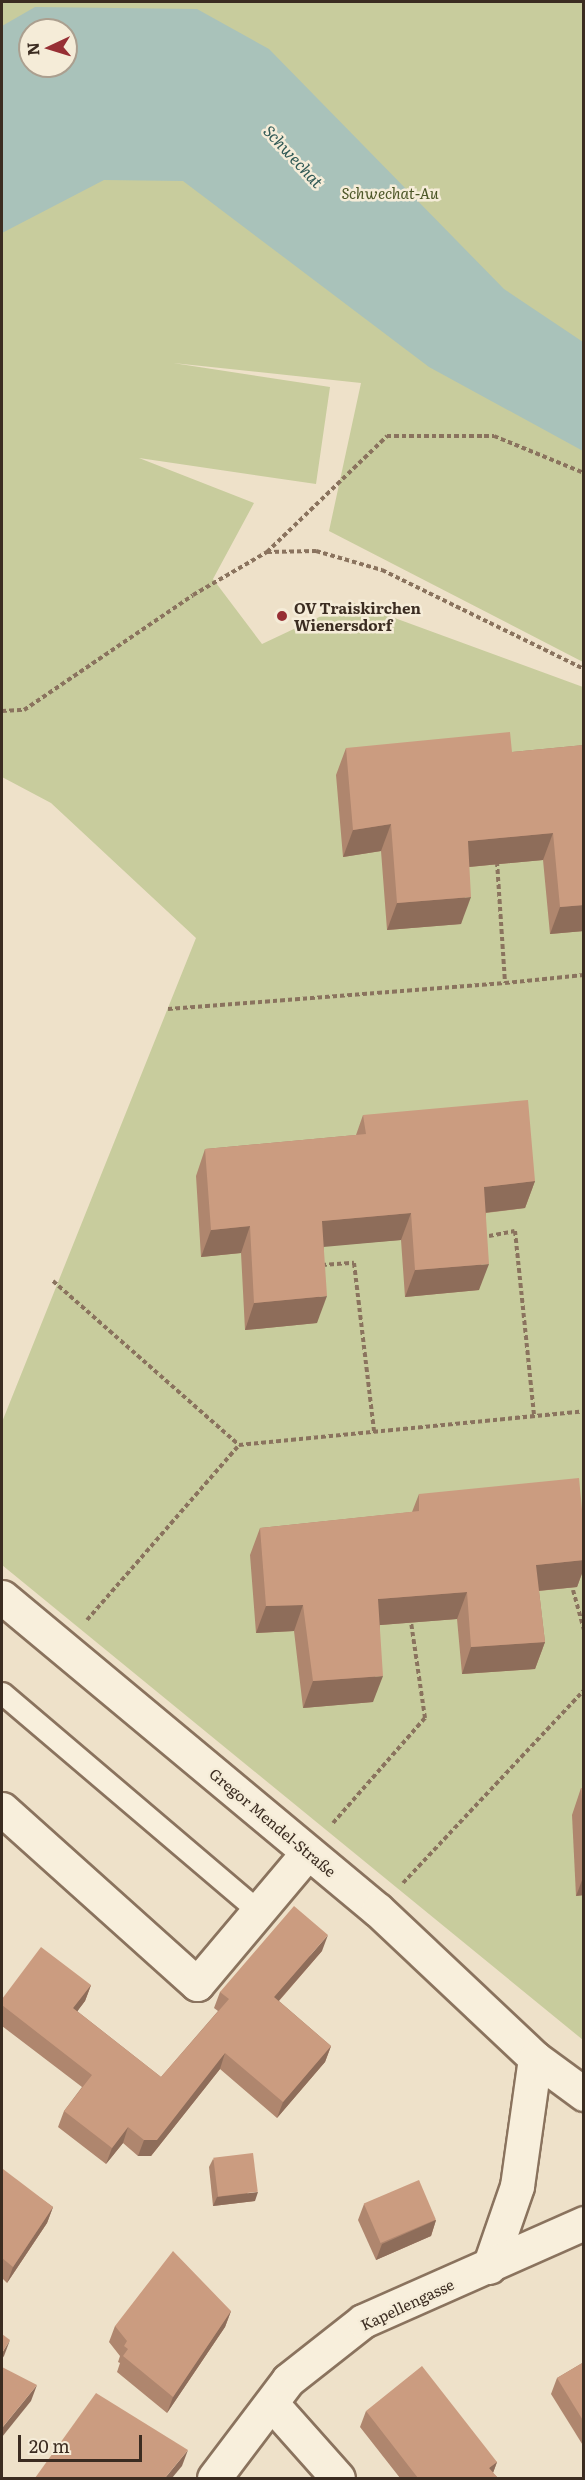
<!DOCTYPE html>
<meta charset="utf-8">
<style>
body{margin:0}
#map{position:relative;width:585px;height:2480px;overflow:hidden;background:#eee1c9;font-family:Literata,serif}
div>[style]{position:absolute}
.green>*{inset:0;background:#c8cc9d}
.water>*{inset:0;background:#a9c2ba}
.path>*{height:4px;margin-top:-2px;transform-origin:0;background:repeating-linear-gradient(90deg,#8a735e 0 4.5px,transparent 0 7.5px)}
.roads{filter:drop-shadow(2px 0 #8a735e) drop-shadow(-2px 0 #8a735e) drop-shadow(0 2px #8a735e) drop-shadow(0 -2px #8a735e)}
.lane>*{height:21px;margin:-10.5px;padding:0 10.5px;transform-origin:10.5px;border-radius:10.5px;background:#f8efdc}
.street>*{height:33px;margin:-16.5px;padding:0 16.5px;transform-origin:16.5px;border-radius:16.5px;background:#f8efdc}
.wall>*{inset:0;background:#af866e}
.shaded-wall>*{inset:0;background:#8e6d5a}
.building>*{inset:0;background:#cb9c80;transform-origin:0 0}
.dots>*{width:16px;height:16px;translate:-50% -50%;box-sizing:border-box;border:3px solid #f5ecd8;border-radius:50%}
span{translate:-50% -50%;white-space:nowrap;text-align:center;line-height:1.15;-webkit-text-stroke:5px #f5ecd8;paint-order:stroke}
.park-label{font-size:15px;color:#4d5728;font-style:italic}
.poi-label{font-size:15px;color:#3b2c21;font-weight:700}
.left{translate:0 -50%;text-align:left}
.street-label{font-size:15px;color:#3b2c21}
.water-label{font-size:16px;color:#315a56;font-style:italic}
.frame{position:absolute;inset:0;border:3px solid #3b2c21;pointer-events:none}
.north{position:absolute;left:18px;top:18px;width:60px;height:60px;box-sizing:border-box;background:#f5ecd8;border:2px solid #ab9f8f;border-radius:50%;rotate:266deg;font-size:16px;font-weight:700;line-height:24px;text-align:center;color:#3b2c21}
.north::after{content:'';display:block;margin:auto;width:21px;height:27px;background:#972f34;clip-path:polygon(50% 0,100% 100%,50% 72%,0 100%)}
.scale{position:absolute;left:18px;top:2435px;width:124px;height:27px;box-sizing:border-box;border:3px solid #3b2c21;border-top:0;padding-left:8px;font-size:18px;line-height:21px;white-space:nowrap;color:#3b2c21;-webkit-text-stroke:4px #f5ecd8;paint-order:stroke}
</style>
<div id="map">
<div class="green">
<div style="clip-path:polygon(evenodd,2px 2px,583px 2px,583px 662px,329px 531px,361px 383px,173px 363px,330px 387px,316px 484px,139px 458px,254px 503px,213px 579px,262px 644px,351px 602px,583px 687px,583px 2040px,2px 1565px,2px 1422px,196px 938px,51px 803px,2px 777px,2px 2px,30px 30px,66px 30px,66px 66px,30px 66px,30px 30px)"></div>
</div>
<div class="water">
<div style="clip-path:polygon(evenodd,35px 7px,197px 9px,269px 49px,504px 289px,583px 342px,583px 451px,429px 367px,183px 181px,104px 180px,2px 233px,2px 26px,35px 7px,30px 30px,66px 30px,66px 66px,30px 66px,30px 30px)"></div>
</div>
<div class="path">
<div style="left:267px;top:552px;width:167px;rotate:-44deg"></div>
<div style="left:387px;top:436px;width:107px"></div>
<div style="left:494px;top:436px;width:97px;rotate:22.3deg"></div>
<div style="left:2px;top:711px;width:22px;rotate:-3deg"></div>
<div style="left:24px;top:710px;width:204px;rotate:-34.2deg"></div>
<div style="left:193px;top:595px;width:86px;rotate:-30.2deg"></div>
<div style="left:267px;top:552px;width:49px;rotate:-1.2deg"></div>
<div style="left:316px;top:551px;width:69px;rotate:16.1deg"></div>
<div style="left:382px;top:570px;width:225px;rotate:26.1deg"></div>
<div style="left:497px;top:862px;width:121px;rotate:86.2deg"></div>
<div style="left:505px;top:983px;width:79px;rotate:-5.8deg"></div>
<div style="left:168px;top:1009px;width:338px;rotate:-4.4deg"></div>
<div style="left:489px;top:1236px;width:26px;rotate:-11deg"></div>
<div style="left:515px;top:1231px;width:185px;rotate:84.1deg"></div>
<div style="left:322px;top:1265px;width:32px;rotate:-4deg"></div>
<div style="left:354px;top:1263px;width:169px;rotate:83.2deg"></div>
<div style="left:53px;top:1281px;width:248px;rotate:41.4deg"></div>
<div style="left:573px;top:1590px;width:41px;rotate:74.6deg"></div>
<div style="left:87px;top:1620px;width:232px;rotate:-49deg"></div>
<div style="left:239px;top:1445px;width:347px;rotate:-5.6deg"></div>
<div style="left:333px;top:1823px;width:140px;rotate:-48.8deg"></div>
<div style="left:425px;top:1718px;width:97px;rotate:-98.3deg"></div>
<div style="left:403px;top:1883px;width:265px;rotate:-46.8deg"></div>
</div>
<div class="roads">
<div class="lane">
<div style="left:2px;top:1693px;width:335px;rotate:40.4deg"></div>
</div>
<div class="street">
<div style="left:2px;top:1597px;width:489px;rotate:39.8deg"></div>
<div style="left:378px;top:1910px;width:216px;rotate:43.3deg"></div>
<div style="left:535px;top:2058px;width:61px;rotate:36.3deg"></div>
<div style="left:2px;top:1809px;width:262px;rotate:41.9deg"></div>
<div style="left:197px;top:1984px;width:172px;rotate:-49.9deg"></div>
<div style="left:489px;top:2267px;width:86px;rotate:-70.9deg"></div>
<div style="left:517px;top:2186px;width:129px;rotate:-82deg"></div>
<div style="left:272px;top:2404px;width:99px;rotate:48.3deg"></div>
<div style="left:214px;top:2478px;width:123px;rotate:-52.9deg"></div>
<div style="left:288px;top:2380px;width:95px;rotate:-38.2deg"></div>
<div style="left:363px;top:2321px;width:242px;rotate:-23.9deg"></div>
</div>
</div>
<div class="wall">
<div style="clip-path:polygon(584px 745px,584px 931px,550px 934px,543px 860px,469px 867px,461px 924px,387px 930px,381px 851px,343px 857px,336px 775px,346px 748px,512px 752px)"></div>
<div style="clip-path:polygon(363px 1115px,535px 1181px,525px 1208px,486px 1213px,479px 1290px,405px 1297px,401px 1240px,324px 1246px,317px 1323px,245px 1330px,241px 1253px,201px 1257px,196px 1176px,205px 1149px,356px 1135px)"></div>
<div style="clip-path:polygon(419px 1494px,584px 1530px,584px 1568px,577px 1587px,539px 1591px,545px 1642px,535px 1669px,462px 1674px,457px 1619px,380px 1625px,373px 1702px,303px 1708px,294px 1631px,256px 1633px,250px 1555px,260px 1528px,412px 1512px)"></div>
<div style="clip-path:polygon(581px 1788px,584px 1788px,584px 1895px,576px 1896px,572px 1815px)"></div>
<div style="clip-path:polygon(322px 1951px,279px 2001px,331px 2046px,325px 2062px,277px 2118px,220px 2069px,151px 2156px,138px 2156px,123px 2143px,106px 2164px,58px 2127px,64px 2111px,82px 2087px,2px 2026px,2px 1999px,91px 1985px,85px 2001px,77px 2011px,161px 2077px,218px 2011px,214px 2008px,220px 1992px)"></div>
<div style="clip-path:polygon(213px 2159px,255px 2201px,213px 2206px,209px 2167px)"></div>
<div style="clip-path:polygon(2px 2171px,53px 2207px,47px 2223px,7px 2283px,2px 2278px)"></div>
<div style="clip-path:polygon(364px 2204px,436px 2220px,431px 2236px,376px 2260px,358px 2220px)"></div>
<div style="clip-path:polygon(231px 2311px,225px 2327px,167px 2413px,117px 2372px,120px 2363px,118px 2362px,120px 2356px,109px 2342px,115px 2326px)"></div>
<div style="clip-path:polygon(584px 2362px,584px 2447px,551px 2394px,557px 2378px)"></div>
<div style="clip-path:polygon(366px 2411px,497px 2462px,493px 2473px,498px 2478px,400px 2478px,360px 2427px)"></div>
</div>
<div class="shaded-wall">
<div style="clip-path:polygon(391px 824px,381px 851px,343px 857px,353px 830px)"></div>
<div style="clip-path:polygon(553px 833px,543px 860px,458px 868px,468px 841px)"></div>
<div style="clip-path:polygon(471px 897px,461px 924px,387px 930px,397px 903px)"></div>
<div style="clip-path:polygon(584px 905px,584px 931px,550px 934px,560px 907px)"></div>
<div style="clip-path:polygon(535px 1181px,525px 1208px,474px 1214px,484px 1187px)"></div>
<div style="clip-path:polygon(411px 1213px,401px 1240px,312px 1248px,322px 1221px)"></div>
<div style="clip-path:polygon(250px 1226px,241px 1253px,201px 1257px,211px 1230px)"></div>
<div style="clip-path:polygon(489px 1264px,479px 1290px,405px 1297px,415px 1270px)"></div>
<div style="clip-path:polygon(327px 1296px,317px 1323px,245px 1330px,254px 1303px)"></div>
<div style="clip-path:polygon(584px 1560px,584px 1568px,577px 1587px,526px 1592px,536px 1565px)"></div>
<div style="clip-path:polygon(467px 1592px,457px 1619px,368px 1626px,378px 1599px)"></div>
<div style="clip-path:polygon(303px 1605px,294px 1631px,256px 1633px,266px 1606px)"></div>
<div style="clip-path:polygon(545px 1642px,535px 1669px,462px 1674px,471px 1647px)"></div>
<div style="clip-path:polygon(383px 1676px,373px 1702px,303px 1708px,313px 1681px)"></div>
<div style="clip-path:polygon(584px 1875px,584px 1895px,576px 1896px)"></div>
<div style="clip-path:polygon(328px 1935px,322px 1951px,268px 2013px,274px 1997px)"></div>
<div style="clip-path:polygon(91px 1985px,85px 2001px,68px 2024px,73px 2008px)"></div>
<div style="clip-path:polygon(331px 2046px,325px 2062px,277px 2118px,283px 2102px)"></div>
<div style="clip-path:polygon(225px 2053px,220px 2069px,151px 2156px,138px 2156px,144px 2140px)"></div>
<div style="clip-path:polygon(128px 2127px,123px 2143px,106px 2164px,112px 2148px)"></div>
<div style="clip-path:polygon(258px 2192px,255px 2201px,213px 2206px,217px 2197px)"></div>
<div style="clip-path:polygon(53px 2207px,47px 2223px,7px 2283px,13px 2267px)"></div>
<div style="clip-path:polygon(436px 2220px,431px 2236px,376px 2260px,382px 2244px)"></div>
<div style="clip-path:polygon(231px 2311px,225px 2327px,167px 2413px,173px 2397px)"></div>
<div style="clip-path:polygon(10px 2340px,4px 2356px,2px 2359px,2px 2353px)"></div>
<div style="clip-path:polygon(37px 2385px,31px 2401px,2px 2437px,2px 2428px)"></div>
<div style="clip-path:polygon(188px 2450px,182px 2466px,172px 2478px,165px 2478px)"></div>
<div style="clip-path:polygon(497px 2462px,491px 2478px,489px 2468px)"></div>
</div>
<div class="building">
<div style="clip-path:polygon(510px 732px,512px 752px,584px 745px,584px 905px,560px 907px,553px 833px,468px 841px,471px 897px,397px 903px,391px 824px,353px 830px,346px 748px)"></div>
<div style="clip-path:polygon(528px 1100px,535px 1181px,484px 1187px,489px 1264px,415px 1270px,411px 1213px,322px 1221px,327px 1296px,254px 1303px,250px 1226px,211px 1230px,205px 1149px,366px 1134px,363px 1115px)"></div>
<div style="clip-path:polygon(579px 1478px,584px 1530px,584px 1560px,536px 1565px,545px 1642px,471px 1647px,467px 1592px,378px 1599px,383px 1676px,313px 1681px,303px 1605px,266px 1606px,260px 1528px,419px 1511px,419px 1494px)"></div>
<div style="clip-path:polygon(581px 1788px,584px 1788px,584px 1827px)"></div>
<div style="clip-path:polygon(294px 1906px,328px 1935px,274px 1997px,331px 2046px,283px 2102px,225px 2053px,157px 2140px,144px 2140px,128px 2127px,112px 2148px,64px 2111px,92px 2075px,2px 2005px,2px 1999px,41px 1947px,91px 1985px,73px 2008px,161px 2077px,229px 1999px,220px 1992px)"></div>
<div style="left:253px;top:2153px;width:39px;height:40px;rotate:83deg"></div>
<div style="clip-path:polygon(3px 2169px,53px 2207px,13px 2267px,2px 2258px,2px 2171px)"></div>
<div style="left:419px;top:2180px;width:43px;height:60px;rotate:67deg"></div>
<div style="clip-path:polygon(173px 2251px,231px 2311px,173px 2397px,123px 2356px,128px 2349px,124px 2346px,127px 2341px,115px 2326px)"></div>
<div style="clip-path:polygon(2px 2334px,10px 2340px,2px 2353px)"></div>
<div style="clip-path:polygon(584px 2362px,584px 2422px,557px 2378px)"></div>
<div style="clip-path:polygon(422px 2366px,497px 2462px,489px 2468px,498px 2478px,418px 2478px,366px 2411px)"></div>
<div style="clip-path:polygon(2px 2367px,37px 2385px,2px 2428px)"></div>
<div style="clip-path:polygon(96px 2393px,188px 2450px,165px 2478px,35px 2478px)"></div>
</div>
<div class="dots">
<div style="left:282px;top:616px;background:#972f34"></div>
</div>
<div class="park-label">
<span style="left:390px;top:193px">Schwechat-Au</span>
</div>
<div class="poi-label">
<span class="left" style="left:294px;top:616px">OV Traiskirchen<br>Wienersdorf</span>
</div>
<div class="street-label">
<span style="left:273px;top:1822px;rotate:40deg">Gregor Mendel-Straße</span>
<span style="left:407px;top:2304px;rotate:-25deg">Kapellengasse</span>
</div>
<div class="water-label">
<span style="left:294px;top:156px;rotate:47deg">Schwechat</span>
</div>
<div class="frame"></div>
<div class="north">N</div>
<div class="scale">20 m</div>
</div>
